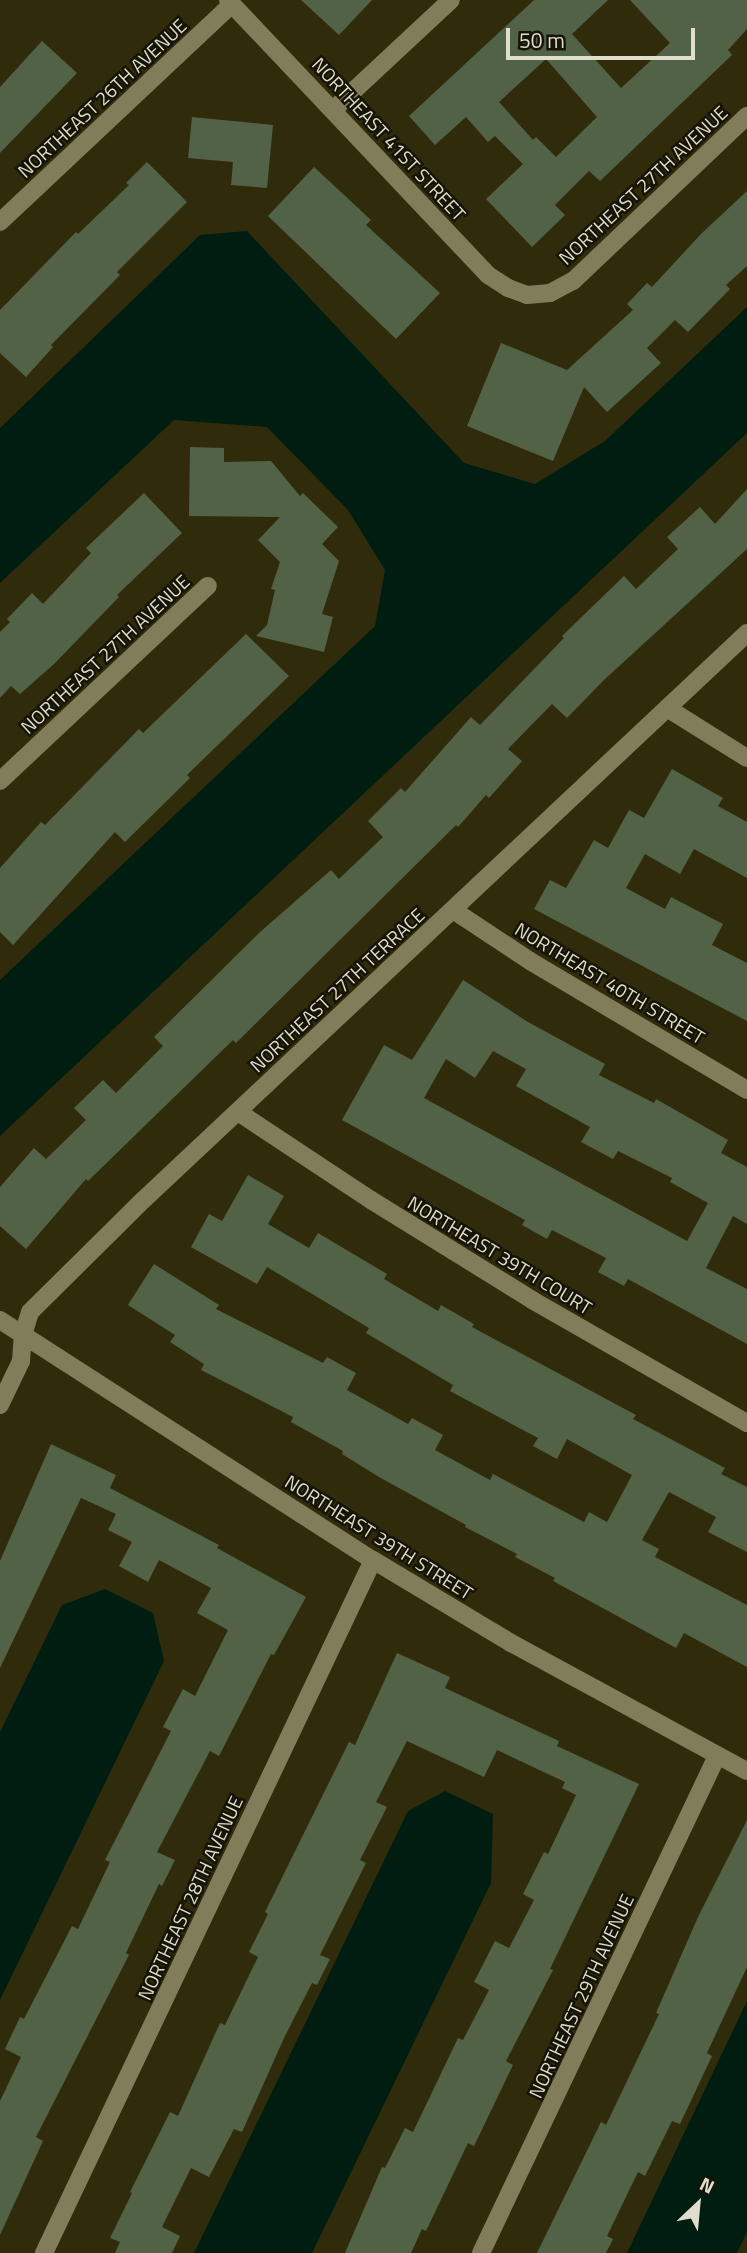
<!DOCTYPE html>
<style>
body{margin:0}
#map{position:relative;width:747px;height:2253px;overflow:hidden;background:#302c0b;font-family:"Titillium Web",sans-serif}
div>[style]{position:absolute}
.water>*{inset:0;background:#001d12}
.building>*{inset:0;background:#516246}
.minor>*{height:18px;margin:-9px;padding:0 9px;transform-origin:9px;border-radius:9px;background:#817d5b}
span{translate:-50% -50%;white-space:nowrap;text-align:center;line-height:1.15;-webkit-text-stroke:5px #161407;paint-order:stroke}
.street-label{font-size:19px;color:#dfddcb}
.north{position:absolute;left:663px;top:2169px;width:70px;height:70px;-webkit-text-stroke:5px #161407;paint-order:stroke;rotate:26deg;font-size:19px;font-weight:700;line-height:28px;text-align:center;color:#dfddcb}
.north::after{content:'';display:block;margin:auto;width:24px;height:32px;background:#dfddcb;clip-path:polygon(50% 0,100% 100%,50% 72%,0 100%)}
.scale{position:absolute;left:506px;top:28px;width:189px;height:32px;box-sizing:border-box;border:4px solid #dfddcb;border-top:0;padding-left:9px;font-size:21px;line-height:24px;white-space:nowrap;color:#dfddcb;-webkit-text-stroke:5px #161407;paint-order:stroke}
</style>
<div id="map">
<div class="water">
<div style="clip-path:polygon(247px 231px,464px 463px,535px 484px,605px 441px,747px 307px,747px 433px,0 1136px,0 980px,375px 626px,385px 570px,348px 510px,267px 427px,174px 420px,0 583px,0 428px,200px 235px)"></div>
<div style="clip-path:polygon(105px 1589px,153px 1613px,164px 1661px,0 2000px,0 1732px,62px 1605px)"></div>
<div style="clip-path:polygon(445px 1791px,493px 1814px,491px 1883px,312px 2253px,194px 2253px,408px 1811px)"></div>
<div style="clip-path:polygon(747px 2001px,747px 2232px,737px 2253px,627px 2253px)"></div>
</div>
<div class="building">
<div style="clip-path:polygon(301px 0,372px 0,339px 35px)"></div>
<div style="clip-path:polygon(evenodd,534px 0,608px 0,572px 34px,621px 88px,670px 43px,630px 0,747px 0,747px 29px,728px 50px,732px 55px,600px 181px,589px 171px,555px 205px,565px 215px,532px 247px,486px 199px,523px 164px,495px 136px,488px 142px,466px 117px,435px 145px,409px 116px,534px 0,546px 59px,597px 117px,556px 157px,536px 137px,533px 140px,499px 102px,546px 59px)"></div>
<div style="clip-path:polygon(42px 41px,77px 73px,0 153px,0 87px)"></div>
<div style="clip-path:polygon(192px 117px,273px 125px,267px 188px,231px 185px,233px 162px,188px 158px)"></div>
<div style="clip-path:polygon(147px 162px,187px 202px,117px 272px,120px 275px,51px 345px,53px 347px,26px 377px,0 353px,0 310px,76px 232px,78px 234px,129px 185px,126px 183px)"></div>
<div style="clip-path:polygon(314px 167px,371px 220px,366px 225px,440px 293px,396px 339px,268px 216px)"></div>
<div style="clip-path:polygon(747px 191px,747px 266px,726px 285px,730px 289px,688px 332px,675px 320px,647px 348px,661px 363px,607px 412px,584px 387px,553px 461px,467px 426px,501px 343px,567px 370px,633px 310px,627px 304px,647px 283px,652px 287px,702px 233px)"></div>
<div style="clip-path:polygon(190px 447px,224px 448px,224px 462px,271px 461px,300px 496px,303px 493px,338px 527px,322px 544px,339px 561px,322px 614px,333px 617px,324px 652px,256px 636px,267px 625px,275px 590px,271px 589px,280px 562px,258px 540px,280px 517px,189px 516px)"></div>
<div style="clip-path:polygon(747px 489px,747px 549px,604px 680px,567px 718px,552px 704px,508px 749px,522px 761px,489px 798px,486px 795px,458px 827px,456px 825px,236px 1043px,233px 1040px,88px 1181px,86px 1179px,26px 1249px,0 1226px,0 1187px,34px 1148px,46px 1159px,86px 1120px,74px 1108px,103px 1080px,116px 1093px,163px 1046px,154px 1037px,259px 933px,331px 870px,339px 879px,383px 837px,368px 821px,401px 788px,405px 792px,471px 717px,480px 725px,564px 638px,562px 636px,624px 576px,636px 589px,678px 549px,667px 537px,700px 507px,715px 524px)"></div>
<div style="clip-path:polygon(144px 493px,182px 533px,117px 595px,119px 597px,54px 664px,20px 694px,11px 686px,0 698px,0 632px,10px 622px,7px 619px,32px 593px,43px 604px,91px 553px,86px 548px)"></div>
<div style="clip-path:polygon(246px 634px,289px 676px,187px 775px,190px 778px,125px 842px,115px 832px,13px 945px,0 932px,0 868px,41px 822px,45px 825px,139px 729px,143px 733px)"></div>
<div style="clip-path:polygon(672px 769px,723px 798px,718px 806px,747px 822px,747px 878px,694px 849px,680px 874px,645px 854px,626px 888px,665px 909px,671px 897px,723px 924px,712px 945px,747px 963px,747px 1021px,534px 909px,550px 880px,566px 888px,594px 840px,608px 848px,629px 810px,644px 818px)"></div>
<div style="clip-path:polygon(evenodd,463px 980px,528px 1022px,605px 1064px,599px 1075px,654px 1103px,656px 1099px,728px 1140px,721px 1153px,747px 1167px,747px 1224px,733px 1216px,706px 1268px,747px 1289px,747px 1344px,628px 1279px,624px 1286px,598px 1272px,606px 1258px,552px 1230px,547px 1239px,522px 1225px,525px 1220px,342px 1120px,384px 1045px,412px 1060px,463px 980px,493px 1051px,526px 1069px,516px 1086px,590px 1127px,581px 1142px,613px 1159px,618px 1151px,672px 1178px,670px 1182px,708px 1203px,687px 1241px,424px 1098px,446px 1059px,475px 1078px,493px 1051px)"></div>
<div style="clip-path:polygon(248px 1175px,284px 1196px,268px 1224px,309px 1248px,318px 1233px,387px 1274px,384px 1279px,438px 1311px,441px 1305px,474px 1324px,472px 1327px,636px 1415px,633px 1419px,725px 1468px,721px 1474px,747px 1487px,747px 1552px,708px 1532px,716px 1517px,669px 1492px,642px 1540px,659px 1549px,655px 1557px,747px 1605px,747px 1667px,684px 1633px,676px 1648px,553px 1581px,555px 1578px,515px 1557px,517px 1554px,465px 1527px,466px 1525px,379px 1477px,342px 1454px,343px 1451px,291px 1422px,293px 1417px,201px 1370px,204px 1364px,170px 1342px,175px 1335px,128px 1305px,154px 1264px,219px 1305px,216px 1309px,323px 1363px,327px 1357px,356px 1373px,347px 1390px,408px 1424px,412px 1418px,443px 1435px,435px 1450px,490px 1480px,493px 1474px,584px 1522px,589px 1512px,607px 1522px,632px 1475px,567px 1439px,557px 1459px,533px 1446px,538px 1438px,450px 1391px,453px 1385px,366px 1333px,369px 1328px,267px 1267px,257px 1284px,191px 1247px,209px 1214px,222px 1221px)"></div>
<div style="clip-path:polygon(51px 1444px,116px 1475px,110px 1488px,219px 1545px,217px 1548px,306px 1597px,274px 1655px,271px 1654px,219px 1756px,210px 1751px,157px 1852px,175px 1860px,162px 1886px,159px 1884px,126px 1953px,129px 1955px,36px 2137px,43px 2141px,0 2235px,0 2101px,21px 2057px,5px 2049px,20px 2017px,24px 2019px,72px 1926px,78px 1929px,110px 1862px,105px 1860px,171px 1731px,163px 1727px,183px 1689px,195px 1696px,228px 1630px,197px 1613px,211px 1588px,159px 1560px,148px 1582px,119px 1566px,132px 1542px,108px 1530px,116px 1514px,81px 1498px,0 1668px,0 1561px)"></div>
<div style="clip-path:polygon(397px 1653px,450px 1677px,445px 1688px,559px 1741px,557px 1746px,639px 1784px,550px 1969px,553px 1970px,506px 2061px,513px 2065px,474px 2146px,468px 2143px,426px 2231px,422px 2229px,411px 2253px,345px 2253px,382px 2167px,385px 2168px,405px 2128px,413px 2132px,458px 2038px,463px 2040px,489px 1990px,474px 1982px,495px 1941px,509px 1948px,534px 1900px,523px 1894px,544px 1852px,548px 1854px,576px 1795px,562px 1788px,565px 1782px,497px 1750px,484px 1777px,407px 1741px,376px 1802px,387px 1807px,360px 1860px,366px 1863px,320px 1955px,330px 1959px,317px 1985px,312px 1983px,284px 2038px,242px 2132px,234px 2129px,209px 2177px,191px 2168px,162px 2227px,180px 2236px,172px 2253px,115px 2253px,120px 2242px,110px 2238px,132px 2193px,130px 2192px,170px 2112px,178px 2116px,220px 2023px,225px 2025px,258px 1957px,249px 1952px,268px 1914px,265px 1912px,349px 1742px,355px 1745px)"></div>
<div style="clip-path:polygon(747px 1820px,747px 1967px,707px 2053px,712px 2056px,680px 2124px,672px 2121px,645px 2176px,638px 2172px,607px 2236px,613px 2239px,606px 2253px,537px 2253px,601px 2122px,606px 2125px,659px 2014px,656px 2013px,698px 1917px)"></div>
</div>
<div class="minor">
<div style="left:228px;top:0;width:378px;rotate:46.6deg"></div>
<div style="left:488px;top:275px;width:24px;rotate:33deg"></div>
<div style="left:508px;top:288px;width:20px;rotate:20deg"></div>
<div style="left:527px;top:295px;width:23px;rotate:-5deg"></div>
<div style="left:550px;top:293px;width:26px;rotate:-28deg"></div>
<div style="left:573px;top:281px;width:240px;rotate:-43.5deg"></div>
<div style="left:333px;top:110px;width:161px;rotate:-43deg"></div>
<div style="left:0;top:222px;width:318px;rotate:-43.2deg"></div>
<div style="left:667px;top:708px;width:94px;rotate:32deg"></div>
<div style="left:0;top:781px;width:285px;rotate:-43.2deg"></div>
<div style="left:453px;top:910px;width:92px;rotate:33.5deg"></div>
<div style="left:530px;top:961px;width:252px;rotate:30.7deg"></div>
<div style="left:238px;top:1112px;width:159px;rotate:33.5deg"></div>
<div style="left:371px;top:1200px;width:190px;rotate:31.8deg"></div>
<div style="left:532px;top:1300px;width:248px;rotate:29.8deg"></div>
<div style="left:0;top:1320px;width:444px;rotate:32.8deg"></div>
<div style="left:373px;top:1560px;width:161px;rotate:31deg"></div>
<div style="left:511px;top:1643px;width:268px;rotate:28.5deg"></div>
<div style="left:0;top:1405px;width:49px;rotate:-64.5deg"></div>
<div style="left:21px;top:1361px;width:26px;rotate:-86deg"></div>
<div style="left:23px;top:1335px;width:24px;rotate:-73deg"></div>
<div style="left:30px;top:1312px;width:153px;rotate:-44.7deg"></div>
<div style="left:139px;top:1204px;width:834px;rotate:-43.2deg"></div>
<div style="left:44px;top:2253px;width:767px;rotate:-64.6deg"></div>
<div style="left:481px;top:2253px;width:550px;rotate:-64.6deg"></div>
</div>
<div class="street-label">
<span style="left:102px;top:98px;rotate:-43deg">NORTHEAST 26TH AVENUE</span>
<span style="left:389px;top:139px;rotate:47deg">NORTHEAST 41ST STREET</span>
<span style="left:643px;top:185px;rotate:-43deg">NORTHEAST 27TH AVENUE</span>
<span style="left:105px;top:654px;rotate:-43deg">NORTHEAST 27TH AVENUE</span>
<span style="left:610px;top:983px;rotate:31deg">NORTHEAST 40TH STREET</span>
<span style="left:337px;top:990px;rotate:-43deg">NORTHEAST 27TH TERRACE</span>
<span style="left:500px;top:1255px;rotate:31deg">NORTHEAST 39TH COURT</span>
<span style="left:379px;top:1537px;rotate:32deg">NORTHEAST 39TH STREET</span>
<span style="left:190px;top:1898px;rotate:-65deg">NORTHEAST 28TH AVENUE</span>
<span style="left:581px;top:1996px;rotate:-65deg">NORTHEAST 29TH AVENUE</span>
</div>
<div class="north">N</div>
<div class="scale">50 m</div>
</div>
